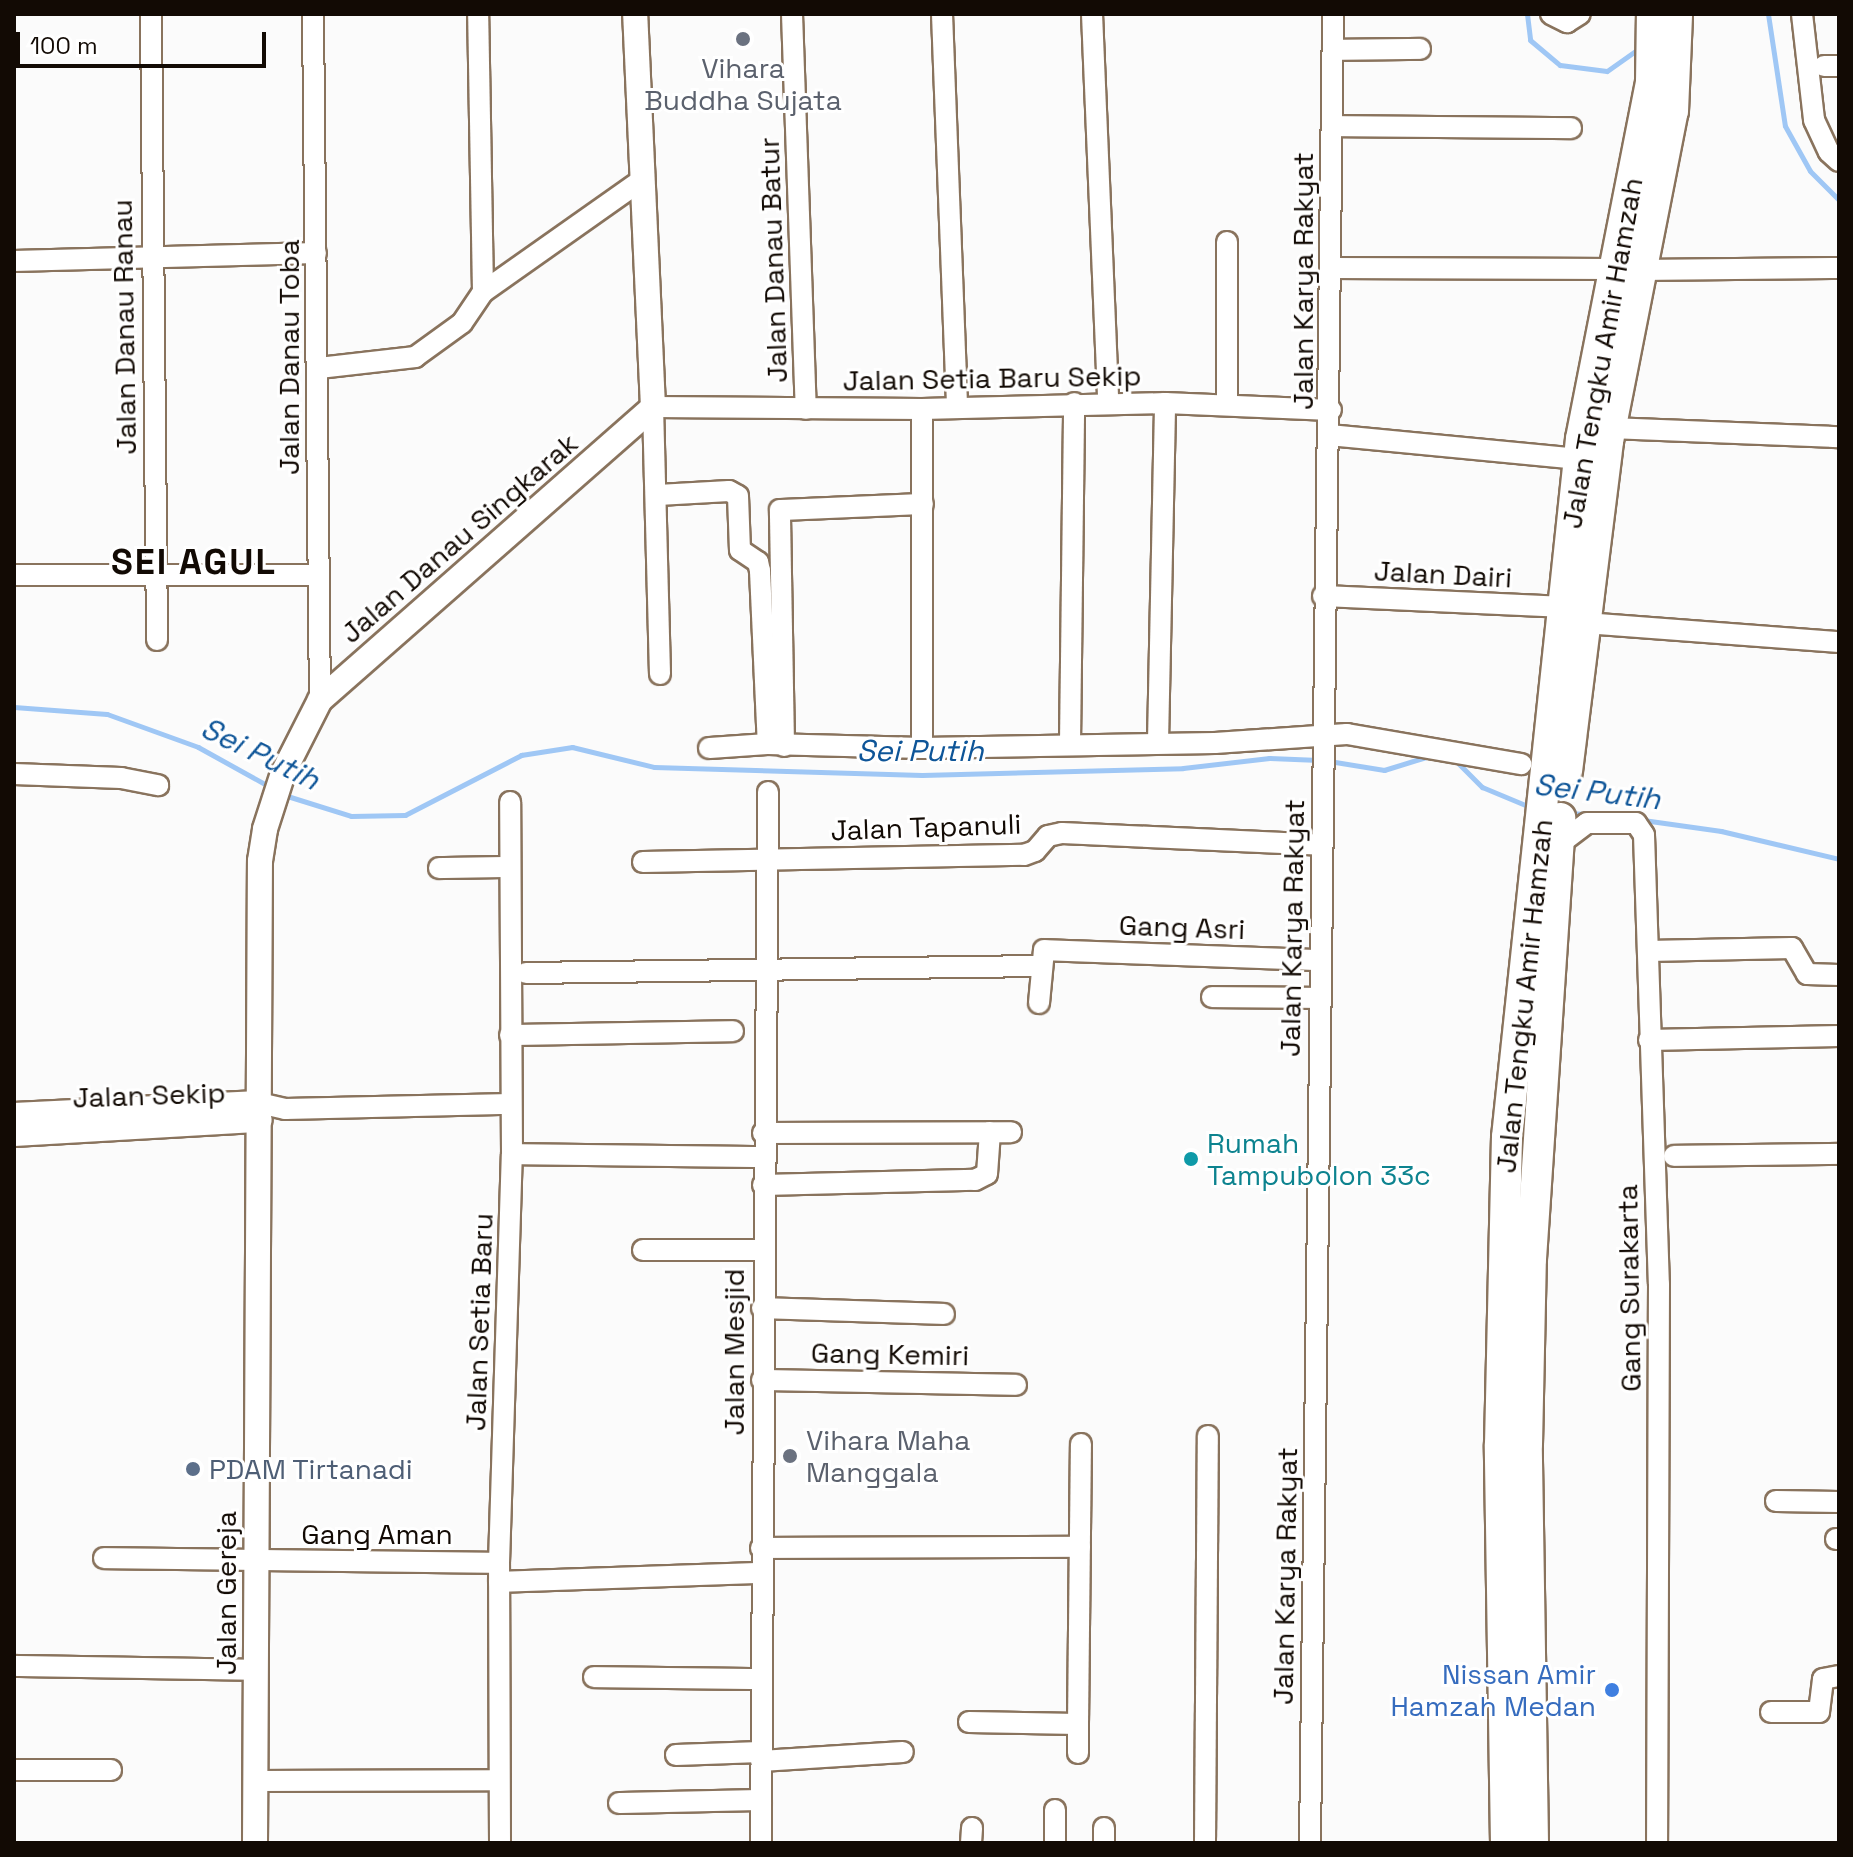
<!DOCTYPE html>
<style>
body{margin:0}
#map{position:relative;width:1853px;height:1857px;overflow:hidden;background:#fbfbfb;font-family:"Space Grotesk",sans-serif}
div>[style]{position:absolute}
.stream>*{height:5px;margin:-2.5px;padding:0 2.5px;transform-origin:2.5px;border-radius:2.5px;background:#9fc7f5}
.roads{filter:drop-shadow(2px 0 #89735d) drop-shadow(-2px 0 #89735d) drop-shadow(0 2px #89735d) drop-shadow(0 -2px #89735d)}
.minor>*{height:20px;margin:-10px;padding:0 10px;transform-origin:10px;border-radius:10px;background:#fff}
.tertiary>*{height:24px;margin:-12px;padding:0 12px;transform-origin:12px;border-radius:12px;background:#fff}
.primary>*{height:30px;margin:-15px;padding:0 15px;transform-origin:15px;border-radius:15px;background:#fff}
.dots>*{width:22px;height:22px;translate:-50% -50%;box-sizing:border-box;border:4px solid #fff;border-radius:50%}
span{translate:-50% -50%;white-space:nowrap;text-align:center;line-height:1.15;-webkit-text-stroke:6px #fff;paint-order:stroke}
.worship-label{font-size:28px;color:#5b616d}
.left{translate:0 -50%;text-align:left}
.street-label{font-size:28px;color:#120a04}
.culture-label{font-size:28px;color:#0d838f}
.service-label{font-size:28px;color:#4e5e75}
.shop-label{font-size:28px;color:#366cbe}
.right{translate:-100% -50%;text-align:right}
.water-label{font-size:30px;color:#0e5598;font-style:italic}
.district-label{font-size:36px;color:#120a04;font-weight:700;letter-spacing:2px}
.frame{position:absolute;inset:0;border:16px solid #120a04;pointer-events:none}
.scale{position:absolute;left:16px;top:32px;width:250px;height:36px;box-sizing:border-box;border:4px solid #120a04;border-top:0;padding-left:10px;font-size:24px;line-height:28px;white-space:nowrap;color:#120a04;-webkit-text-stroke:6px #fff;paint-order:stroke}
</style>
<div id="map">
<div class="stream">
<div style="left:1527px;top:14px;width:26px;rotate:83deg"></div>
<div style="left:1530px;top:40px;width:39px;rotate:40deg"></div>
<div style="left:1560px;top:65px;width:47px;rotate:7.3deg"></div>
<div style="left:1607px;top:71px;width:42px;rotate:-35.2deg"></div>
<div style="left:1768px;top:14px;width:113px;rotate:81.4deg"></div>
<div style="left:1785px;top:126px;width:51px;rotate:60.9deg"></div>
<div style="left:1810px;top:171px;width:41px;rotate:45deg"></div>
<div style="left:14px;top:707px;width:93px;rotate:4.3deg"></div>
<div style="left:107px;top:714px;width:97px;rotate:19.9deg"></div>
<div style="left:198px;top:747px;width:85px;rotate:29deg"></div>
<div style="left:1329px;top:761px;width:56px;rotate:9.3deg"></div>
<div style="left:1384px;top:770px;width:44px;rotate:-17.2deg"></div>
<div style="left:1456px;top:761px;width:37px;rotate:45deg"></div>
<div style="left:1482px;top:787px;width:52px;rotate:22.6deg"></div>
<div style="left:284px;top:795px;width:70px;rotate:17.4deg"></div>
<div style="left:351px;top:816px;width:54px;rotate:-1.1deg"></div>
<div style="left:405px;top:815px;width:131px;rotate:-27.3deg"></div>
<div style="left:521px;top:755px;width:52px;rotate:-8.9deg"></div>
<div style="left:572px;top:747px;width:84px;rotate:13.7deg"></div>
<div style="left:654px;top:767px;width:268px;rotate:1.7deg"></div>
<div style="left:922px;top:775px;width:261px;rotate:-1.5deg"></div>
<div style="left:1183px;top:768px;width:87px;rotate:-6.6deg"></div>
<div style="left:1269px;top:758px;width:50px;rotate:2.3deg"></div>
<div style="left:1568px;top:813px;width:22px;rotate:3deg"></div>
<div style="left:1643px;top:820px;width:79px;rotate:8deg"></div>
<div style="left:1721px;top:831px;width:121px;rotate:13.3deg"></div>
</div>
<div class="roads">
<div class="minor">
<div style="left:151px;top:14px;width:626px;rotate:89.45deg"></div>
<div style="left:313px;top:14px;width:686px;rotate:89.42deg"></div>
<div style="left:792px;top:14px;width:395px;rotate:88deg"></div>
<div style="left:942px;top:14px;width:394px;rotate:87.8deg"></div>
<div style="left:1092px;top:14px;width:389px;rotate:87.6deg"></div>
<div style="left:1551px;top:14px;width:18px;rotate:27deg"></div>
<div style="left:1567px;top:22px;width:15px;rotate:-32deg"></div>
<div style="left:1802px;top:14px;width:107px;rotate:83.5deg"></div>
<div style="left:1814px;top:120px;width:35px;rotate:65deg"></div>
<div style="left:1829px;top:152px;width:13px;rotate:42deg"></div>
<div style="left:1333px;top:50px;width:87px;rotate:-0.7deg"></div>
<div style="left:1824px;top:66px;width:15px"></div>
<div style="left:1332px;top:126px;width:239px;rotate:0.5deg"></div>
<div style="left:1227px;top:242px;width:163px;rotate:90deg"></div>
<div style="left:14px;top:261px;width:302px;rotate:-1.5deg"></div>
<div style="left:1331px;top:268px;width:283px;rotate:0.2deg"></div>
<div style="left:1639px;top:270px;width:200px;rotate:-0.6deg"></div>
<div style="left:483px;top:292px;width:194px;rotate:-35.2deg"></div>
<div style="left:319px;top:368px;width:97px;rotate:-6.5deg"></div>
<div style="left:415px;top:357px;width:58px;rotate:-35.9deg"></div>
<div style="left:462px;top:323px;width:37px;rotate:-56deg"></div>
<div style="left:483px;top:292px;width:278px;rotate:-91deg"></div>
<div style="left:1610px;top:428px;width:229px;rotate:2.3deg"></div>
<div style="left:1329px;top:435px;width:251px;rotate:5.5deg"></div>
<div style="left:658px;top:495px;width:71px;rotate:-3.2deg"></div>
<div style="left:729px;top:491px;width:10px;rotate:29deg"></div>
<div style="left:738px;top:496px;width:54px;rotate:87.9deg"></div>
<div style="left:740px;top:550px;width:22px;rotate:34deg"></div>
<div style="left:758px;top:562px;width:9px;rotate:77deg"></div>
<div style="left:760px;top:571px;width:173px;rotate:87.4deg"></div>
<div style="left:768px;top:744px;width:154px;rotate:1.5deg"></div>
<div style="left:922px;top:748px;width:293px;rotate:-1deg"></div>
<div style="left:1215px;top:743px;width:132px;rotate:-3.9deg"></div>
<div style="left:1347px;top:734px;width:177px;rotate:9.8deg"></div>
<div style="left:14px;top:575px;width:303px"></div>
<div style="left:1323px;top:596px;width:238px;rotate:2.6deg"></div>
<div style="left:1585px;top:623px;width:255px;rotate:4.3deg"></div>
<div style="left:660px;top:674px;width:267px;rotate:-91.5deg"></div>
<div style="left:653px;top:407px;width:269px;rotate:0.4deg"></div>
<div style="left:922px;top:409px;width:243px;rotate:-1.4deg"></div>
<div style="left:1165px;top:403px;width:166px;rotate:2.4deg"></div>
<div style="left:1158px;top:742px;width:339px;rotate:-88.8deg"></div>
<div style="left:1070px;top:743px;width:340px;rotate:-89.3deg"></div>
<div style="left:784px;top:746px;width:236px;rotate:-91deg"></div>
<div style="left:780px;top:510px;width:143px;rotate:-2.4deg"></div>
<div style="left:709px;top:748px;width:59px;rotate:-3.9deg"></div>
<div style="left:922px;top:748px;width:339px;rotate:-90deg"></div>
<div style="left:14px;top:774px;width:107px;rotate:2.1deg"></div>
<div style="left:121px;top:778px;width:38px;rotate:11deg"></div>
<div style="left:1558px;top:845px;width:36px;rotate:-37deg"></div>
<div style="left:1587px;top:823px;width:49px"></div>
<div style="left:1636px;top:823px;width:14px;rotate:56deg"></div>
<div style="left:1644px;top:835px;width:449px;rotate:88.1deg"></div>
<div style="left:1659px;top:1284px;width:559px;rotate:90.2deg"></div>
<div style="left:643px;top:862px;width:381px;rotate:-1.1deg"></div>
<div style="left:1024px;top:855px;width:12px;rotate:-20deg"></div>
<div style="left:1035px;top:851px;width:20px;rotate:-49deg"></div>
<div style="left:1048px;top:836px;width:14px;rotate:-12deg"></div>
<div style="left:1062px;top:833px;width:260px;rotate:2.6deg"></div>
<div style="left:439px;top:868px;width:71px;rotate:-0.8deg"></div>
<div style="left:1648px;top:951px;width:144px;rotate:-1.2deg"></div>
<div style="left:1792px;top:948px;width:30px;rotate:60deg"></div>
<div style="left:1807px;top:974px;width:32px;rotate:2deg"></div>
<div style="left:526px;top:973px;width:513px;rotate:-0.78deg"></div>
<div style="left:1212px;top:997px;width:107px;rotate:0.5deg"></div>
<div style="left:1039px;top:1003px;width:53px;rotate:-84.6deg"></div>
<div style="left:1044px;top:950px;width:275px;rotate:2.1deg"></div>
<div style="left:510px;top:1035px;width:223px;rotate:-1deg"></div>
<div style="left:1649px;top:1040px;width:190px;rotate:-1.2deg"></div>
<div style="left:259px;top:1103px;width:27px;rotate:13deg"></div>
<div style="left:285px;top:1109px;width:226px;rotate:-1.3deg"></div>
<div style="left:763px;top:1133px;width:248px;rotate:-0.2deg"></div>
<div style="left:512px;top:1154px;width:252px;rotate:0.7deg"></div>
<div style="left:1674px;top:1156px;width:165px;rotate:-0.7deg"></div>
<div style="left:763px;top:1185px;width:212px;rotate:-1.4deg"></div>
<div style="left:975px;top:1180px;width:13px;rotate:-27deg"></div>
<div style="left:987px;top:1174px;width:42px;rotate:-85.9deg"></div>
<div style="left:643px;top:1250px;width:119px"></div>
<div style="left:762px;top:1308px;width:182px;rotate:1.9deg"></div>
<div style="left:762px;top:1380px;width:254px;rotate:1.1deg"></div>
<div style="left:1776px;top:1501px;width:63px;rotate:0.9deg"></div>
<div style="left:1836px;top:1539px;width:3px"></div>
<div style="left:761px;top:1548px;width:319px;rotate:-0.2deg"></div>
<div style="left:104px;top:1558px;width:395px;rotate:0.7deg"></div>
<div style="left:499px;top:1582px;width:262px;rotate:-2deg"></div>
<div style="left:14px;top:1666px;width:242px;rotate:0.9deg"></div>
<div style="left:594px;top:1677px;width:167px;rotate:0.7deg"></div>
<div style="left:1771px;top:1712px;width:48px"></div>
<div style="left:1819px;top:1712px;width:33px;rotate:-83deg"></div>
<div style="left:1823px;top:1679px;width:16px;rotate:-11deg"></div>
<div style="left:969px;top:1722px;width:109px;rotate:1.1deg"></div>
<div style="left:1078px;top:1724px;width:29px;rotate:90deg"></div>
<div style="left:1078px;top:1724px;width:280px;rotate:-89.4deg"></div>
<div style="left:676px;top:1755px;width:84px;rotate:-2deg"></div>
<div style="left:761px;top:1761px;width:142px;rotate:-3.6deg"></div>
<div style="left:14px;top:1770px;width:97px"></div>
<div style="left:256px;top:1781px;width:243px;rotate:-0.2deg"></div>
<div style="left:619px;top:1803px;width:142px;rotate:-1.2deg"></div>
<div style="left:500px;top:1843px;width:280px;rotate:-90.2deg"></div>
<div style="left:499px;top:1563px;width:409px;rotate:-88.2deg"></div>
<div style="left:512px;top:1154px;width:352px;rotate:-90.3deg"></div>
<div style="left:761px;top:1843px;width:1051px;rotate:-89.62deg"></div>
<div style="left:971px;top:1843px;width:15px;rotate:-86deg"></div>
<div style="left:1055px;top:1843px;width:33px;rotate:-90deg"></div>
<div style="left:1104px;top:1843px;width:15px;rotate:-90deg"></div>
<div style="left:1205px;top:1843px;width:407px;rotate:-89.6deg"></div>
<div style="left:1310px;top:1843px;width:1829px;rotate:-89.28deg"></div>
</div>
<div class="tertiary">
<div style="left:14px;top:1115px;width:245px;rotate:-2.8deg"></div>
<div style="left:14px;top:1134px;width:246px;rotate:-3.3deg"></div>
<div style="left:255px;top:1843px;width:982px;rotate:-89.71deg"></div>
<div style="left:260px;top:861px;width:32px;rotate:-81deg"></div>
<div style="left:265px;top:829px;width:59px;rotate:-72.2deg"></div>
<div style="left:283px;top:773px;width:82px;rotate:-63.1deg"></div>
<div style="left:320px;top:700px;width:444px;rotate:-41.3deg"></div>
<div style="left:653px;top:407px;width:393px;rotate:-92.6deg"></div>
</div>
<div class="primary">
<div style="left:1567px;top:771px;width:333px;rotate:-82.9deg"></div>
<div style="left:1608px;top:441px;width:336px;rotate:-78.9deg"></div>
<div style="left:1673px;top:111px;width:97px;rotate:-87.6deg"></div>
<div style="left:1506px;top:1843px;width:398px;rotate:-90.9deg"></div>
<div style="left:1500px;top:1445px;width:308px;rotate:-88.7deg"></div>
<div style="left:1507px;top:1137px;width:702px;rotate:-83.95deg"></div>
<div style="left:1581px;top:439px;width:363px;rotate:-78.9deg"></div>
<div style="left:1651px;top:83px;width:69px;rotate:-89.2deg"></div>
<div style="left:1533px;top:1843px;width:399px;rotate:-90.9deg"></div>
<div style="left:1527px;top:1444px;width:185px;rotate:-88.8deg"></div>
<div style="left:1531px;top:1259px;width:442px;rotate:-86.2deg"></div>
</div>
</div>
<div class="dots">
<div style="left:743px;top:39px;background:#6b7280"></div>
<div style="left:1191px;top:1159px;background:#0f9aa8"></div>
<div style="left:790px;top:1456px;background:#6b7280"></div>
<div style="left:193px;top:1469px;background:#5c6f8a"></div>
<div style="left:1612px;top:1690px;background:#3f7fe0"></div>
</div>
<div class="worship-label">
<span style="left:743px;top:84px">Vihara<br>Buddha Sujata</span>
<span class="left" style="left:806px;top:1456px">Vihara Maha<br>Manggala</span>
</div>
<div class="street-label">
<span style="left:773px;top:260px;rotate:-92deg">Jalan Danau Batur</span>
<span style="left:1303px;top:281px;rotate:-90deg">Jalan Karya Rakyat</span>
<span style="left:124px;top:327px;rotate:-91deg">Jalan Danau Ranau</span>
<span style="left:1602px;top:353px;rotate:-80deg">Jalan Tengku Amir Hamzah</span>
<span style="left:289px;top:357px;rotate:-90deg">Jalan Danau Toba</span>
<span style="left:992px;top:378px;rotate:-1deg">Jalan Setia Baru Sekip</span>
<span style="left:459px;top:538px;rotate:-41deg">Jalan Danau Singkarak</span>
<span style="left:1443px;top:574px;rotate:3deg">Jalan Dairi</span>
<span style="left:926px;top:827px;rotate:-2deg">Jalan Tapanuli</span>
<span style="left:1182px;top:927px;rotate:2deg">Gang Asri</span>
<span style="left:1292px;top:928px;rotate:-89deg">Jalan Karya Rakyat</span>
<span style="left:1524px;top:996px;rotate:-84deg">Jalan Tengku Amir Hamzah</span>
<span style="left:149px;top:1095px;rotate:-2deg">Jalan Sekip</span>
<span style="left:1629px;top:1288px;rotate:-91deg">Gang Surakarta</span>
<span style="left:479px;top:1322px;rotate:-88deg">Jalan Setia Baru</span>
<span style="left:734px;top:1352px;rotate:-90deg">Jalan Mesjid</span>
<span style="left:890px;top:1354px;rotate:1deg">Gang Kemiri</span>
<span style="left:377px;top:1534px">Gang Aman</span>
<span style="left:1285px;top:1576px;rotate:-89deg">Jalan Karya Rakyat</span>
<span style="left:226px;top:1593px;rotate:-90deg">Jalan Gereja</span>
</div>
<div class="culture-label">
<span class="left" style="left:1207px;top:1159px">Rumah<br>Tampubolon 33c</span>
</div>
<div class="service-label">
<span class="left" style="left:209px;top:1469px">PDAM Tirtanadi</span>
</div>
<div class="shop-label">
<span class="right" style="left:1596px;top:1690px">Nissan Amir<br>Hamzah Medan</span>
</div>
<div class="water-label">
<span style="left:920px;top:751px">Sei Putih</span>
<span style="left:260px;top:754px;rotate:26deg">Sei Putih</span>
<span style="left:1597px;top:792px;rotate:7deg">Sei Putih</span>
</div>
<div class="district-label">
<span style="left:194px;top:563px">SEI AGUL</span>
</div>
<div class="frame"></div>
<div class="scale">100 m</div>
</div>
